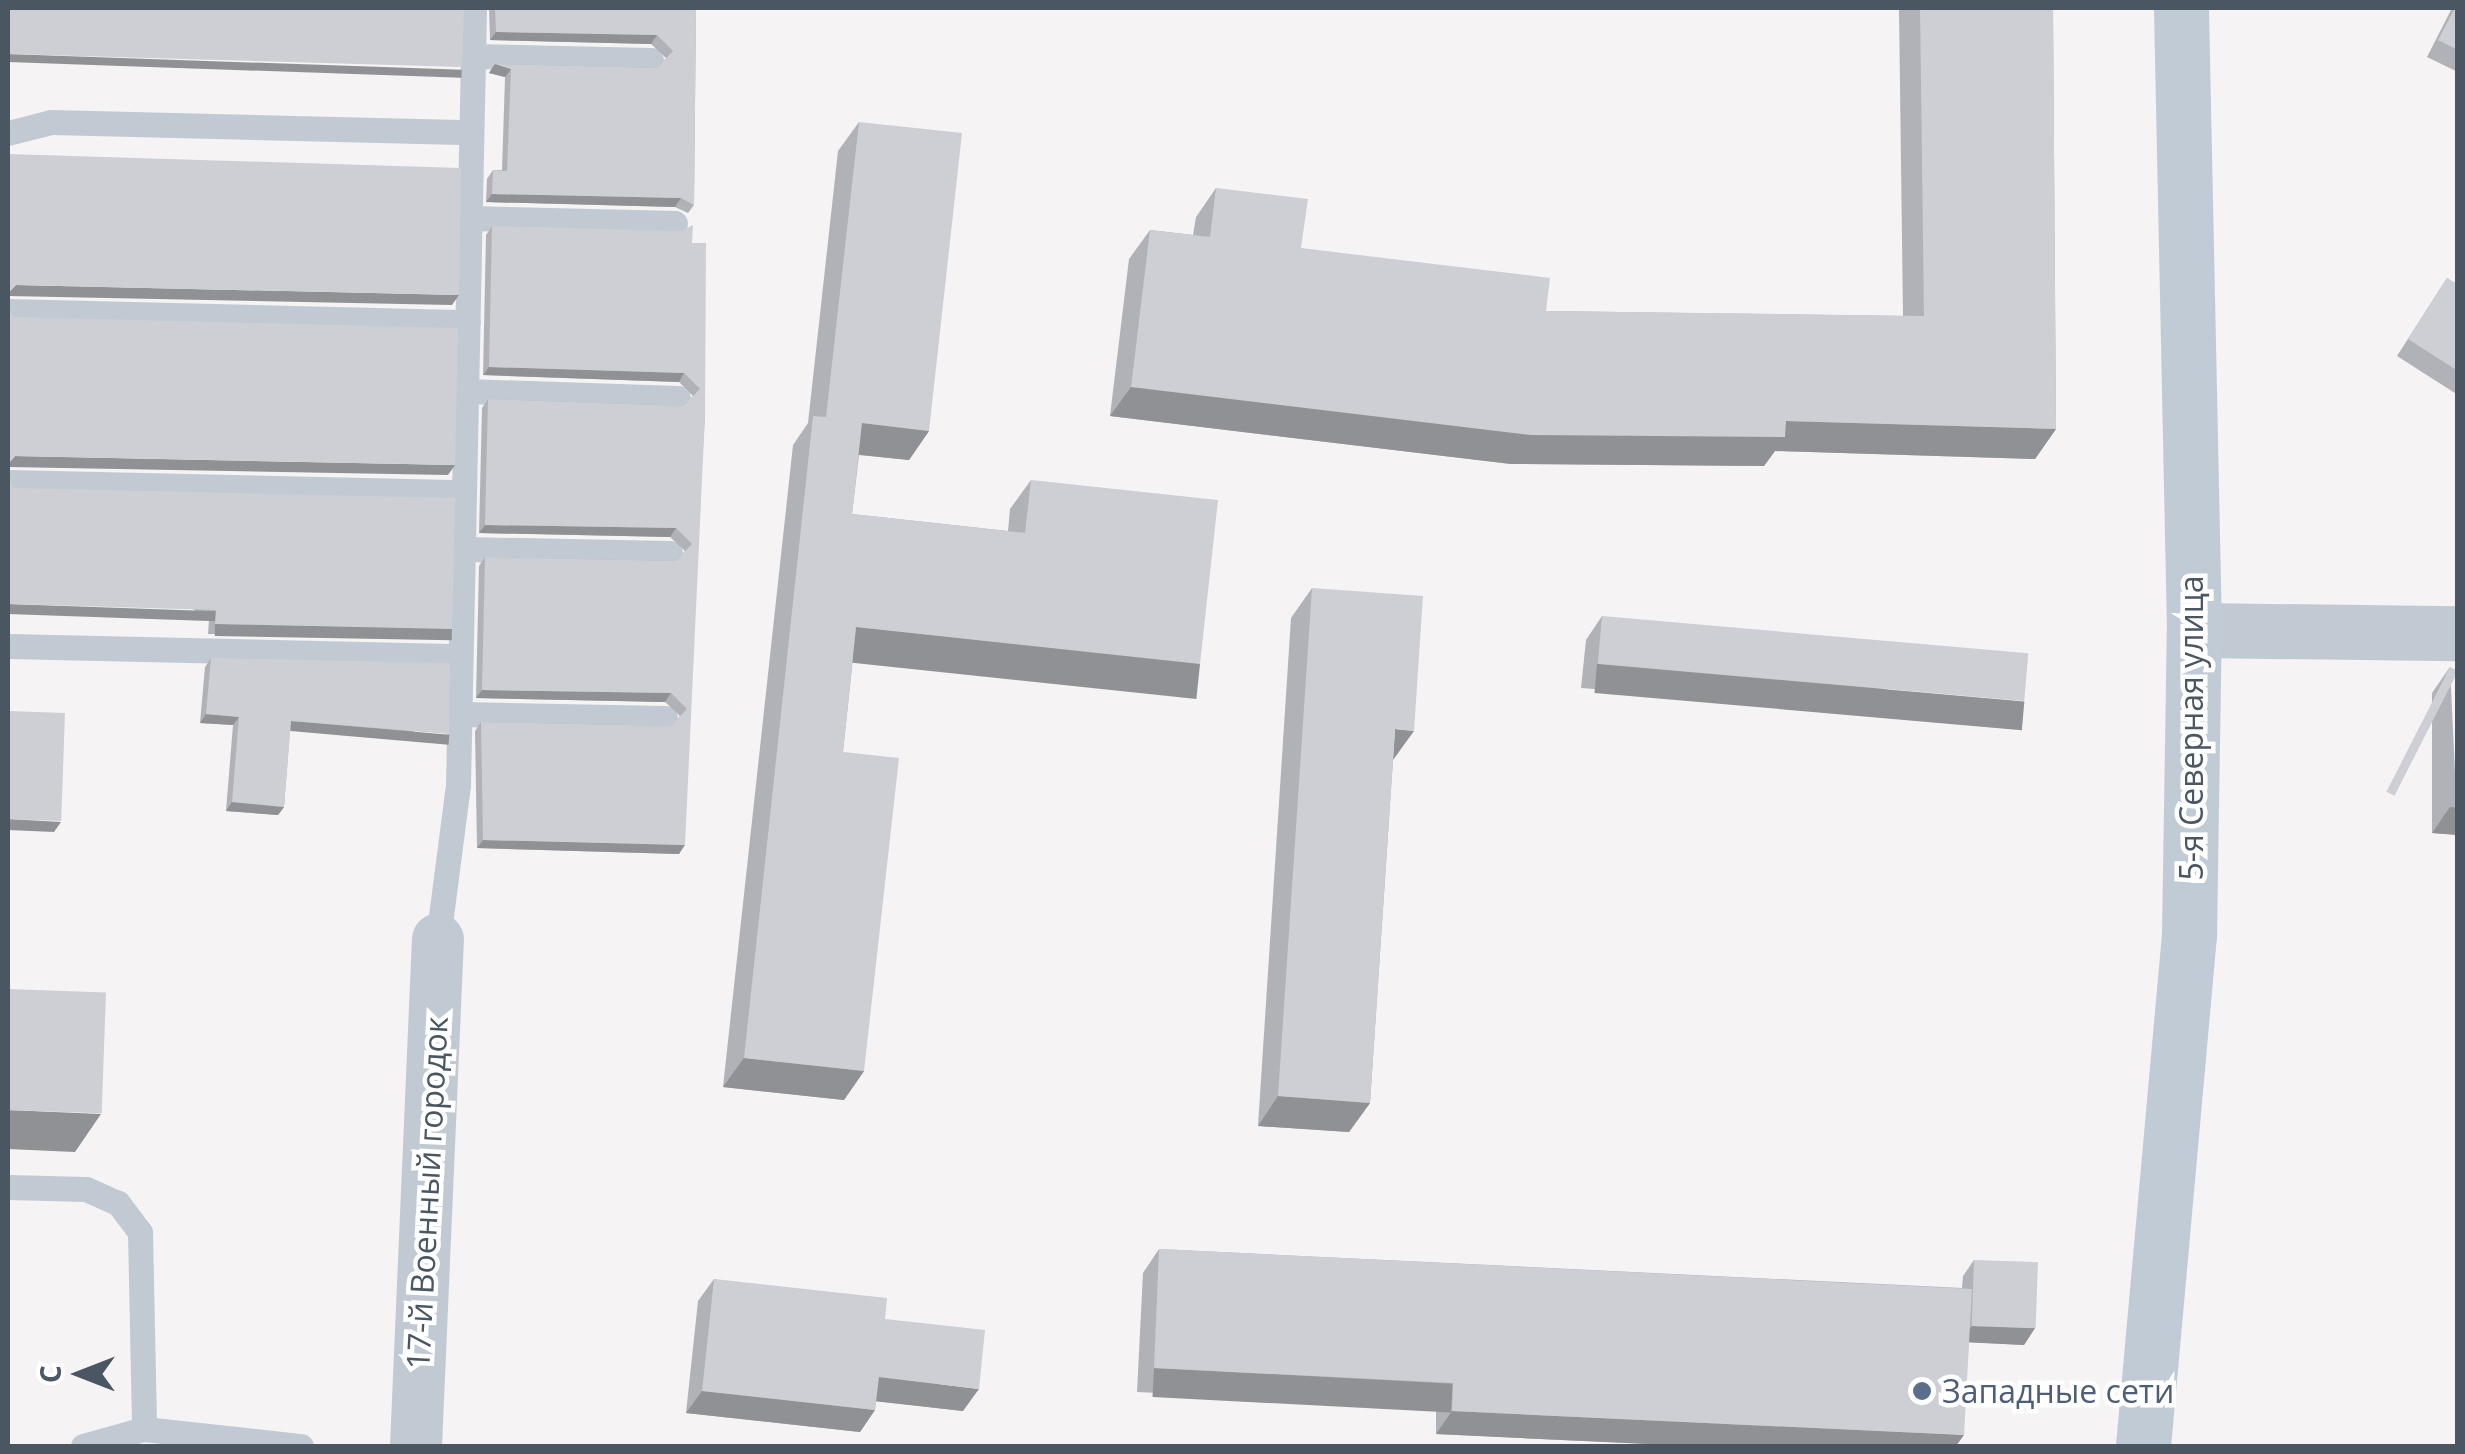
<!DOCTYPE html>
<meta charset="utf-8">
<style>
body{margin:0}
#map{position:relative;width:2465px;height:1454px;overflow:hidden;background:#f5f3f3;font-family:"Open Sans",sans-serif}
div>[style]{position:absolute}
.service>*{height:25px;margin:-12.5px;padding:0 12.5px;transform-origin:12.5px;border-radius:12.5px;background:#c1cad2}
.minor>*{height:52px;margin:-26px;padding:0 26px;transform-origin:26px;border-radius:26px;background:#c1cad2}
.tertiary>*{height:55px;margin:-27.5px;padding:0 27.5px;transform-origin:27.5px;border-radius:27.5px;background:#c1cad2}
.secondary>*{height:55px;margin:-27.5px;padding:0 27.5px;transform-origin:27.5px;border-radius:27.5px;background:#c1cbd6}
.wall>*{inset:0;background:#b0b2b7}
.shaded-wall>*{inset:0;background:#909195;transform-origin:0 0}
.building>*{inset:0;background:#cdcfd5;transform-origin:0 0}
.dots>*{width:28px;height:28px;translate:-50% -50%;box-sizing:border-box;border:5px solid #fff;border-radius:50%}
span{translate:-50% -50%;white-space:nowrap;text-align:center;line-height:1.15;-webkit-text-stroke:9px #fff;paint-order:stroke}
.street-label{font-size:32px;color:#4a5661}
.service-label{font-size:32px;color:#4e5e75}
.left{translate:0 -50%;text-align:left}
.frame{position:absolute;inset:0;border:10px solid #4a5661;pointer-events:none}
.north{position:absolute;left:30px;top:1324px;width:100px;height:100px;-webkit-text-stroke:8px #fff;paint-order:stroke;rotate:270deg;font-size:28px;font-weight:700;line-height:40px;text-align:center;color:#4a5661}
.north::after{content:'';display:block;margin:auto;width:35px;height:45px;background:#4a5661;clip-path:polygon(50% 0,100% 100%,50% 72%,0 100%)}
</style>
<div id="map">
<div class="service">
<div style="left:473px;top:56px;width:178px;rotate:1.3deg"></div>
<div style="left:8px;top:133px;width:44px;rotate:-14.3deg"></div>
<div style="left:51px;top:122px;width:420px;rotate:1.4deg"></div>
<div style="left:470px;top:218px;width:205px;rotate:1.4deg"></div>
<div style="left:8px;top:311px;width:460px;rotate:1.4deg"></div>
<div style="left:466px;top:391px;width:212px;rotate:1.9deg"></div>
<div style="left:8px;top:482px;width:456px;rotate:1.3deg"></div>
<div style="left:462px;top:549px;width:208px;rotate:1.1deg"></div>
<div style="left:8px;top:646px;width:452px;rotate:1.3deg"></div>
<div style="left:459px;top:714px;width:206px;rotate:1.1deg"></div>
<div style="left:438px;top:939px;width:155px;rotate:-82.6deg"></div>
<div style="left:458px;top:785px;width:777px;rotate:-88.82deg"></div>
<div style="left:8px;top:1187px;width:78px;rotate:1.5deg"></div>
<div style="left:86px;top:1189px;width:35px;rotate:24deg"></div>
<div style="left:118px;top:1203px;width:36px;rotate:53deg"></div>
<div style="left:140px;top:1232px;width:197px;rotate:88.8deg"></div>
<div style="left:83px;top:1446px;width:63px;rotate:-15.6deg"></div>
<div style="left:144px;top:1429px;width:158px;rotate:6.2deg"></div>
</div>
<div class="minor">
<div style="left:416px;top:1446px;width:507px;rotate:-87.52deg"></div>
</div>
<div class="tertiary">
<div style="left:2194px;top:630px;width:264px;rotate:0.7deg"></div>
</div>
<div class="secondary">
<div style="left:2143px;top:1446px;width:513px;rotate:-84.86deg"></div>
<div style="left:2189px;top:935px;width:305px;rotate:-89.1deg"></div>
<div style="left:2194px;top:630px;width:622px;rotate:-91.2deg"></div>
</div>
<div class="wall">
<div style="clip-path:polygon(489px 8px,696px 8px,694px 205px,688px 213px,675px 207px,486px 202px,487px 179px,493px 170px,502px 170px,505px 77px,489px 73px,495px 64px,657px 68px,666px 58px,651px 44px,490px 40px)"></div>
<div style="clip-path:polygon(1899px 8px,2053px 8px,2056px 429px,2035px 459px,1775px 451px,1764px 466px,1511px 464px,1110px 416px,1129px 259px,1150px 230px,1193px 235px,1196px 217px,1216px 188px,1301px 248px,1546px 311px,1903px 316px)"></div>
<div style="clip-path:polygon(2452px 8px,2458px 8px,2458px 72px,2427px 57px)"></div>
<div style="clip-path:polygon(859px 122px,929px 431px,909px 460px,859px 455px,852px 514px,1008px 531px,1010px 509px,1031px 480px,1180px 693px,853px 658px,843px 752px,864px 1071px,844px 1100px,723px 1087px,793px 445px,808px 423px,838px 151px)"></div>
<div style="clip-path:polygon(492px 226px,692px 243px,705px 415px,679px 854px,477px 848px,475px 731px,481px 722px,671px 726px,680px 716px,665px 702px,476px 698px,479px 566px,485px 557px,676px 561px,685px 551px,670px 537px,479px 533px,482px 408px,488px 399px,683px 406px,693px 396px,679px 382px,483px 375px,486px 235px)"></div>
<div style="clip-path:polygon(2447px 278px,2458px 285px,2458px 395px,2397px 356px)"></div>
<div style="clip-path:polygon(15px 488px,445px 639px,208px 634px,209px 620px)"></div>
<div style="clip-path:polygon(1312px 588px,1393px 760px,1370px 1103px,1349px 1132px,1258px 1126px,1291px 618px)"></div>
<div style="clip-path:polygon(1602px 616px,2009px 721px,1581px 688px,1586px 640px)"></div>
<div style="clip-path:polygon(211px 658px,443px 742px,290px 730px,284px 807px,278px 815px,226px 811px,233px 725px,200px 723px,205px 667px)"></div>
<div style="clip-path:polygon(2450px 667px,2458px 835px,2432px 833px,2432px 693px)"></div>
<div style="clip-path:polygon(1159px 1249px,1962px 1288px,1963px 1276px,1974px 1260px,2035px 1328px,2024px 1345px,1969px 1342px,1956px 1446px,1692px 1446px,1436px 1434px,1436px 1406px,1137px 1392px,1143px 1273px)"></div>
<div style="clip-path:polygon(714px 1279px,885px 1319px,963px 1411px,876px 1401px,875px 1410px,860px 1432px,686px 1413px,698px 1301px)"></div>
</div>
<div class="shaded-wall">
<div style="clip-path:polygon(496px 32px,657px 35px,651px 44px,490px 40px)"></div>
<div style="left:8px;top:54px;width:454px;height:8px;rotate:2deg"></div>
<div style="clip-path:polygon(495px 64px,511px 69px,505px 77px,489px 73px)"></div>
<div style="clip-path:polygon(492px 194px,681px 198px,675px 207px,486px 202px)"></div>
<div style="clip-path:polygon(16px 285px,459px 295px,452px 305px,8px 296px,8px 293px)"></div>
<div style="clip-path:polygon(489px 367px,684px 373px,679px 382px,483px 375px)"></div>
<div style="clip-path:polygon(1131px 387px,1786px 421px,2056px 429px,2035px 459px,1775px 451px,1764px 466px,1511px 464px,1110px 416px)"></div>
<div style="clip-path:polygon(862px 423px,929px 431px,909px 460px,842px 453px)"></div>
<div style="clip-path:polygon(15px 456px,455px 465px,448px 475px,8px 467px,8px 464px)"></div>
<div style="clip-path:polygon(485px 525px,676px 528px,670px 537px,479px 533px)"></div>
<div style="left:8px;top:604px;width:208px;height:10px;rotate:2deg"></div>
<div style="left:215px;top:624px;width:237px;height:12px;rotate:1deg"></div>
<div style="left:856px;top:627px;width:346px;height:36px;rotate:6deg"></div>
<div style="left:1597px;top:664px;width:429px;height:29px;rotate:5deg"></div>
<div style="clip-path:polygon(482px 690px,671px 693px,665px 702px,476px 698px)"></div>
<div style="clip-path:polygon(206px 714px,239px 717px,233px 725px,200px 723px)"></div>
<div style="left:291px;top:721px;width:159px;height:10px;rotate:5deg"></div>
<div style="clip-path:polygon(1395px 729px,1414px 731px,1393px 760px)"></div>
<div style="clip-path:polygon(232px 802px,284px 807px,278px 815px,226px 811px)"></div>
<div style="clip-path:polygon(2450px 807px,2458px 808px,2458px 835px,2432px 833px)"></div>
<div style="clip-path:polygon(8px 819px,61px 822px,54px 832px,8px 830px)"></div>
<div style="clip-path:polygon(483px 840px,685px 845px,679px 854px,477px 848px)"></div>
<div style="clip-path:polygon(744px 1058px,864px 1071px,844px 1100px,723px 1087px)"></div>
<div style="clip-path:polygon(1278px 1096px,1370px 1103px,1349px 1132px,1258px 1126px)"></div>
<div style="clip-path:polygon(8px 1110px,101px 1114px,75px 1152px,8px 1149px)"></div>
<div style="clip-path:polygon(1972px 1326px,2035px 1328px,2024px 1345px,1961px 1342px)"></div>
<div style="left:1154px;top:1368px;width:299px;height:29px;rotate:3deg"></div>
<div style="clip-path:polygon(879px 1377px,979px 1389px,963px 1411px,864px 1400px)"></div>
<div style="clip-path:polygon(702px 1391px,875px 1410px,860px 1432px,686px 1413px)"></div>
<div style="clip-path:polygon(1452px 1411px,1964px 1435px,1956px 1446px,1692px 1446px,1436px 1434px)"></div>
</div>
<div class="building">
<div style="clip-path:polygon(8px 8px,464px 8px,462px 67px,8px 54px)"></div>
<div style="clip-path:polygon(495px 8px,696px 8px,694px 205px,681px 198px,492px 194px,493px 170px,507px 171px,511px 69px,495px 64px,657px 68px,673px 51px,657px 35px,496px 32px)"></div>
<div style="clip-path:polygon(1920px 8px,2053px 8px,2056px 429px,1786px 421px,1785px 437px,1531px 435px,1131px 387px,1150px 230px,1210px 237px,1216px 188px,1308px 199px,1301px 248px,1550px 278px,1546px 311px,1924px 316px)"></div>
<div style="clip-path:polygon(2455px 8px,2458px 8px,2458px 50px,2438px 40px)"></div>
<div style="clip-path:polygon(859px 122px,962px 133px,929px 431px,862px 423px,852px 514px,1025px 533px,1031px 480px,1218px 500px,1200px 664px,856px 627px,843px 752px,899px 758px,864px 1071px,744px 1058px,813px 416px,826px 417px)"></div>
<div style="clip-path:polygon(8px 154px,461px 168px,459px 295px,16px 285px,8px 293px)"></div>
<div style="clip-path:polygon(693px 225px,692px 243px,706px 243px,705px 415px,685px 845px,483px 840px,481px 722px,671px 726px,687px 709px,671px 693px,482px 690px,485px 557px,676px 561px,692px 544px,676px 528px,485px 525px,488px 399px,683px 406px,700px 389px,684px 373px,489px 367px,492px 226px,681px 231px)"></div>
<div style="clip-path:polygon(2447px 278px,2458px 285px,2458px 371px,2408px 339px)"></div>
<div style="clip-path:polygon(8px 310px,15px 317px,458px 328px,455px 465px,15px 456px,8px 464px)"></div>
<div style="clip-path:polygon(8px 481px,15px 488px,455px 498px,452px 629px,215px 624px,216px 610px,8px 604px)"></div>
<div style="clip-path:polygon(1312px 588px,1423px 596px,1414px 731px,1395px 729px,1370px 1103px,1278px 1096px)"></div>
<div style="left:1602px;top:616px;width:428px;height:48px;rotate:5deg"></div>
<div style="clip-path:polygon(211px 658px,450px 663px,449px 734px,291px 721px,284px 807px,232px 802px,239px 717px,206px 714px)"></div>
<div style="left:2450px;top:667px;width:9px;height:140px;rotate:27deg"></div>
<div style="left:8px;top:711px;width:57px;height:108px;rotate:2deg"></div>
<div style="left:8px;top:989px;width:98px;height:121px;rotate:2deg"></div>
<div style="clip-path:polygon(1159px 1249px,1972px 1289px,1964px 1435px,1452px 1411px,1453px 1383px,1154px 1368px)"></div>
<div style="left:1974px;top:1260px;width:64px;height:66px;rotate:2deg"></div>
<div style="clip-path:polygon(714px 1279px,887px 1298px,885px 1319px,985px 1330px,979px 1389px,879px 1377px,875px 1410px,702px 1391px)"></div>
</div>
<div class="dots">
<div style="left:1922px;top:1391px;background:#5c6f8a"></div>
</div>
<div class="street-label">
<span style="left:2191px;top:728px;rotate:-90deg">5-я Северная улица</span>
<span style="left:427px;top:1193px;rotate:-87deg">17-й Военный городок</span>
</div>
<div class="service-label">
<span class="left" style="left:1942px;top:1391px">Западные сети</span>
</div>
<div class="frame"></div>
<div class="north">С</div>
</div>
